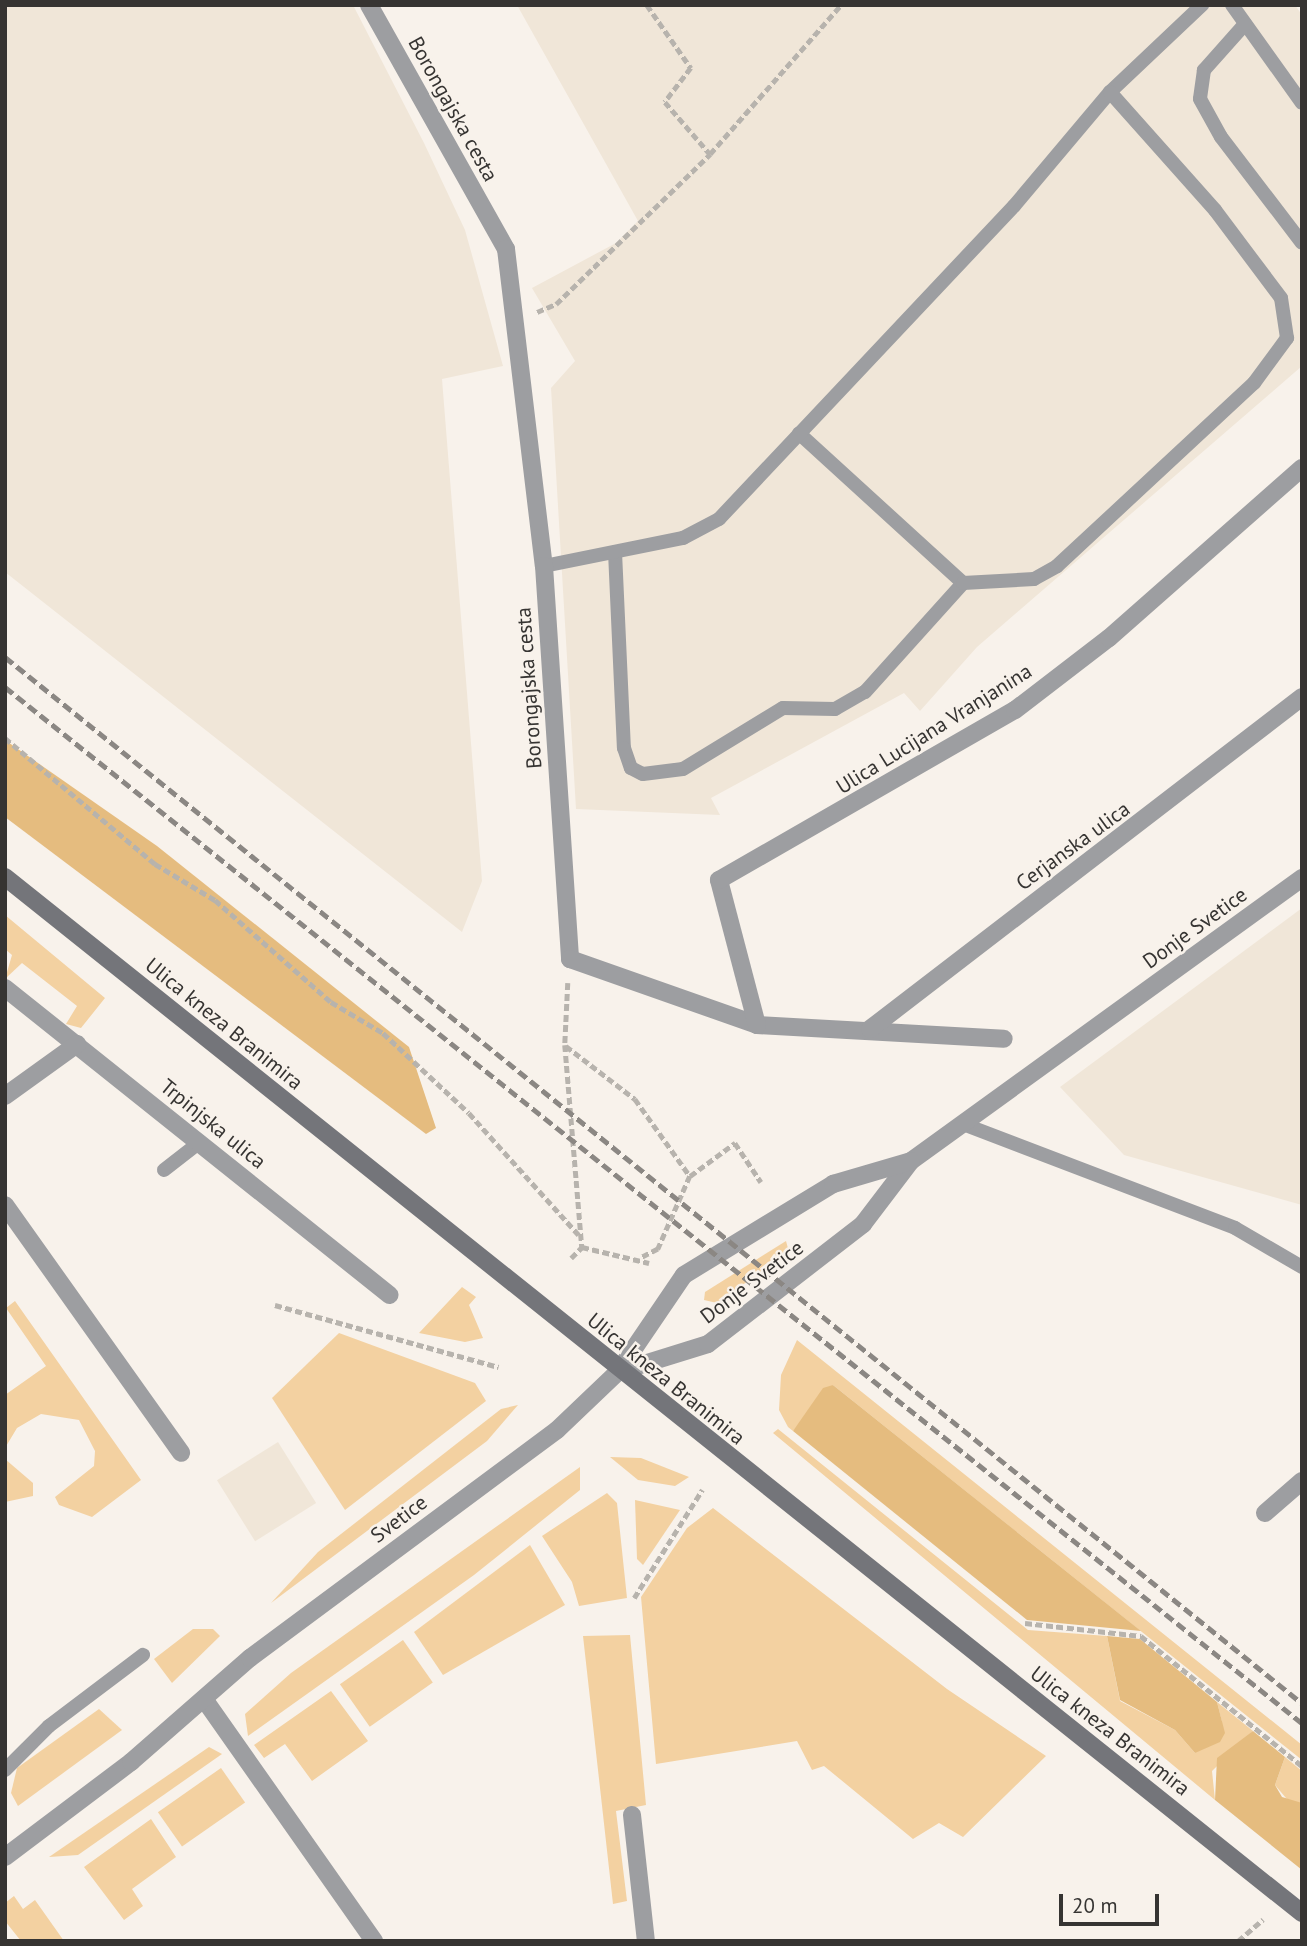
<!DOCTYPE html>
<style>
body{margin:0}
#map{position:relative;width:1307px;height:1946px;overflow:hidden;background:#f8f2eb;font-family:"PT Sans",sans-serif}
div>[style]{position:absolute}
.built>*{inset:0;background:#f0e6d8;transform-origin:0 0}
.green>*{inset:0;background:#f3d1a1;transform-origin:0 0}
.forest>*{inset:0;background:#e5bc7f}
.path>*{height:4.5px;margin-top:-2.25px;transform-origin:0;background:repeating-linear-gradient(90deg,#b7b3ad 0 7px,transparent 0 10.5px)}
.service>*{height:14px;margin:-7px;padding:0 7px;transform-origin:7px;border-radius:7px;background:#9d9ea1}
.minor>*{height:18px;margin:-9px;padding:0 9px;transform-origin:9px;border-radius:9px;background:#9d9ea1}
.tertiary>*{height:18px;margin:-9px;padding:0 9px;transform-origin:9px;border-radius:9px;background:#9d9ea1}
.secondary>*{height:18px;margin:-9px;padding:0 9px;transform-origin:9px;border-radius:9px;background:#74757a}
.rail>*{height:5px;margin-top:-2.5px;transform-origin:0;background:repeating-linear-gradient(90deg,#8b8783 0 10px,transparent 0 15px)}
span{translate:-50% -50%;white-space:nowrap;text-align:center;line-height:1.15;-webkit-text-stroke:5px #f8f2eb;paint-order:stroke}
.street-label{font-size:21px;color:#363432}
.frame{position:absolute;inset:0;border:7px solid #363432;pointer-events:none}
.scale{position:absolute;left:1059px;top:1894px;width:100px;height:32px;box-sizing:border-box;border:4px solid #363432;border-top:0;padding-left:9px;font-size:21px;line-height:24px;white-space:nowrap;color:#363432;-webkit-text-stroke:5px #f8f2eb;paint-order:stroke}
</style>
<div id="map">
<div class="built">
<div style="clip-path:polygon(5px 5px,353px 5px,424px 143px,465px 230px,503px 366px,442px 379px,482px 881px,462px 932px,5px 572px)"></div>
<div style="clip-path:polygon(517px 5px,1295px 5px,1302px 15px,1302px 366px,977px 647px,920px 711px,904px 693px,711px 798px,720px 815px,576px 809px,551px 388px,575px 361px,532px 288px,616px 243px,638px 221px)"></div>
<div style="clip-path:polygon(1302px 908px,1302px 1205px,1124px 1155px,1060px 1087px)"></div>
<div style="left:278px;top:1442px;width:72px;height:72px;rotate:58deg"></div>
</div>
<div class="green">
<div style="clip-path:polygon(5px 915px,105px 998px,81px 1028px,66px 1024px,77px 1006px,22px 963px,5px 979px,12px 955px,5px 949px)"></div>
<div style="clip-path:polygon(786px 1241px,789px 1252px,717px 1303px,704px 1300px,705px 1292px)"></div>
<div style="clip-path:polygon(462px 1287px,476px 1297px,469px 1305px,483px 1338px,465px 1342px,419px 1333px)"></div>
<div style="clip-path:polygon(15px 1301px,141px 1480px,92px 1517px,59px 1505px,55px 1497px,94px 1466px,95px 1451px,79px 1420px,41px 1414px,17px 1428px,5px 1448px,5px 1395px,46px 1366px,6px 1308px)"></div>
<div style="clip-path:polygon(339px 1333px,475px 1383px,486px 1401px,345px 1510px,272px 1398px)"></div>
<div style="clip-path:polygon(797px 1340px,1302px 1745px,1302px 1760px,833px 1385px,793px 1431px,788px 1427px,779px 1410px,781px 1375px)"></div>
<div style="clip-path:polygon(518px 1405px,487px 1441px,271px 1603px,318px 1552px,501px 1409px)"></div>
<div style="clip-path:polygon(778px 1429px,1028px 1630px,1107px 1636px,1120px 1701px,1175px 1730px,1195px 1753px,1222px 1722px,1217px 1702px,1253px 1731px,1212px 1771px,1215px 1800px,773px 1433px)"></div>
<div style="clip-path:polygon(610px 1457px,641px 1458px,689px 1477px,675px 1486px,638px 1480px)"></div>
<div style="clip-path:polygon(5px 1459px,33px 1483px,33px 1496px,5px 1502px)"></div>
<div style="clip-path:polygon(580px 1467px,580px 1490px,474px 1575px,248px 1736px,245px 1714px,291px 1673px)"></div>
<div style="clip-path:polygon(607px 1493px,617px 1503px,627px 1598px,579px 1606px,572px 1582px,542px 1536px)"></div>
<div style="clip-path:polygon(635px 1500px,680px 1510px,643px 1565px,637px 1559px)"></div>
<div style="clip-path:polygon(713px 1508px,947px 1689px,1046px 1756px,963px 1837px,939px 1823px,913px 1839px,824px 1766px,812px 1770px,797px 1741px,656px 1764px,641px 1597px,687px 1528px)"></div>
<div style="clip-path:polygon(530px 1545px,565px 1605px,443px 1675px,414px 1632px)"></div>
<div style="clip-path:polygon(193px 1629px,213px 1629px,220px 1636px,172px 1683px,154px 1659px)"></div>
<div style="clip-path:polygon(630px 1635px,646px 1805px,616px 1811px,627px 1901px,613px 1904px,583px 1636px)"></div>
<div style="left:403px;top:1640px;width:52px;height:77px;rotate:55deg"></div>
<div style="clip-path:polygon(331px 1691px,368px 1741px,312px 1781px,285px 1744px,264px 1758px,254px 1745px)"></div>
<div style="clip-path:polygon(99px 1709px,122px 1730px,18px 1806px,11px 1793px,17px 1768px)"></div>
<div style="clip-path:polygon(209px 1747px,222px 1754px,78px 1855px,49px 1857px)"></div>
<div style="clip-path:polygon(1285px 1757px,1302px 1771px,1302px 1803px,1291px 1804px,1275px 1785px)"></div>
<div style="left:221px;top:1768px;width:42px;height:77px;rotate:55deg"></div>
<div style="clip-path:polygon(151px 1819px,176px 1857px,132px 1889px,143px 1906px,124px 1920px,84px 1867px)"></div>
<div style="clip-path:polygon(14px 1896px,23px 1909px,35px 1900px,64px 1941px,21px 1941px,5px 1921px,5px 1903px)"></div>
</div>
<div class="forest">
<div style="clip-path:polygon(5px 740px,157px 846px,409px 1047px,436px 1128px,426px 1134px,5px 817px)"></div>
<div style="clip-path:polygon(833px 1385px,1141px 1631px,1027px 1620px,793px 1431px,823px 1388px)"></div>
<div style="clip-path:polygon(1107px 1636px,1140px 1639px,1217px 1702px,1225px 1733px,1220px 1742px,1195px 1753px,1175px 1730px,1120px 1700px)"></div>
<div style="clip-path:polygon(1253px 1731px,1285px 1757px,1275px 1785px,1282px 1797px,1302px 1803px,1302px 1870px,1215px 1800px,1217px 1758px)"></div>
</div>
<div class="path">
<div style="left:647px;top:5px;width:77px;rotate:55.1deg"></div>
<div style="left:691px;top:68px;width:43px;rotate:127.4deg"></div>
<div style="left:665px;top:102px;width:69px;rotate:49.1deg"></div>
<div style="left:537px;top:312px;width:21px;rotate:-23deg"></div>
<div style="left:556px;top:304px;width:215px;rotate:-44.2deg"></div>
<div style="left:710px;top:154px;width:198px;rotate:-48.7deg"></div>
<div style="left:5px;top:738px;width:196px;rotate:40deg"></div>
<div style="left:155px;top:864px;width:70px;rotate:31deg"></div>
<div style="left:215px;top:900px;width:154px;rotate:41.3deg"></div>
<div style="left:331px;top:1002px;width:61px;rotate:30.8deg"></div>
<div style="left:383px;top:1033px;width:117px;rotate:42.9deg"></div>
<div style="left:469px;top:1113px;width:164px;rotate:48deg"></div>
<div style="left:568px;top:983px;width:62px;rotate:92.8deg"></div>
<div style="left:565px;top:1045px;width:203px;rotate:85.2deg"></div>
<div style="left:566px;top:1046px;width:87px;rotate:37.5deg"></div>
<div style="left:635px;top:1099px;width:95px;rotate:54.5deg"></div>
<div style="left:690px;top:1176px;width:80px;rotate:113.7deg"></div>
<div style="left:658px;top:1249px;width:18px;rotate:153deg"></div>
<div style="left:690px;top:1176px;width:56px;rotate:-36.3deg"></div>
<div style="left:735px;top:1143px;width:47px;rotate:56.3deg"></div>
<div style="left:571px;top:1258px;width:16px;rotate:-45deg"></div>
<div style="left:582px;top:1247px;width:69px;rotate:13.4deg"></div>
<div style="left:275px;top:1305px;width:232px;rotate:15.5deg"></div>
<div style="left:634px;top:1598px;width:128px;rotate:-57.8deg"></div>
<div style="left:1025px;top:1623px;width:117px;rotate:6.4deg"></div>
<div style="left:1141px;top:1636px;width:207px;rotate:38.9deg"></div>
<div style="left:1238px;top:1941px;width:33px;rotate:-41deg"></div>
</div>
<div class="service">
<div style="left:1232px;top:5px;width:120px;rotate:54.5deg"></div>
<div style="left:1245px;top:24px;width:62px;rotate:131.7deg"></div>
<div style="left:1204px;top:70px;width:29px;rotate:98deg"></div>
<div style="left:1200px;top:99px;width:43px;rotate:61.1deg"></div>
<div style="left:1221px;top:137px;width:133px;rotate:52.6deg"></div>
<div style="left:615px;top:552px;width:196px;rotate:87.4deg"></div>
<div style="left:624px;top:748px;width:21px;rotate:71deg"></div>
<div style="left:631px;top:768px;width:13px;rotate:27deg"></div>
<div style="left:643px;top:774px;width:40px;rotate:-7.1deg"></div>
<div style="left:683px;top:769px;width:117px;rotate:-31.4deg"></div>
<div style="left:783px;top:708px;width:52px;rotate:1.1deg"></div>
<div style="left:835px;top:709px;width:34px;rotate:-30deg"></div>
<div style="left:865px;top:692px;width:147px;rotate:-48deg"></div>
<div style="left:963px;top:583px;width:222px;rotate:-137.6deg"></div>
<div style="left:544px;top:566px;width:142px;rotate:-11.4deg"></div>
<div style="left:683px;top:538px;width:41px;rotate:-27.8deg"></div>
<div style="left:719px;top:519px;width:430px;rotate:-46.7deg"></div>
<div style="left:1014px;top:206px;width:149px;rotate:-49.9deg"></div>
<div style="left:1110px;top:92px;width:127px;rotate:-43.4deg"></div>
<div style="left:963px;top:583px;width:71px;rotate:-3.2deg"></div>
<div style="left:1034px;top:579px;width:26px;rotate:-29deg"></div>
<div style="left:1057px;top:566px;width:269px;rotate:-42.9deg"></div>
<div style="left:1254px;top:383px;width:56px;rotate:-53.7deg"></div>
<div style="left:1287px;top:338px;width:40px;rotate:-98.5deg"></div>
<div style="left:1281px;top:298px;width:110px;rotate:-126.9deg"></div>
<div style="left:1215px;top:210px;width:158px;rotate:-131.7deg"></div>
<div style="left:963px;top:1124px;width:291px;rotate:20.9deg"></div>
<div style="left:1235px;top:1228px;width:78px;rotate:30.2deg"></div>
<div style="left:164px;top:1170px;width:46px;rotate:-37.9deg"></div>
<div style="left:5px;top:1770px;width:62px;rotate:-45deg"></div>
<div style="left:49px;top:1726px;width:118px;rotate:-37.1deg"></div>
</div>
<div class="minor">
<div style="left:369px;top:5px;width:280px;rotate:60.7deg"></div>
<div style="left:506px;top:249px;width:319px;rotate:83.2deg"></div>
<div style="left:544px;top:566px;width:394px;rotate:86.2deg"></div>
<div style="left:570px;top:959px;width:198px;rotate:19.4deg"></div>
<div style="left:757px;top:1025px;width:247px;rotate:3.2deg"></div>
<div style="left:5px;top:988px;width:492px;rotate:38.6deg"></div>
<div style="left:757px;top:1025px;width:150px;rotate:-104.7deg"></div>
<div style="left:719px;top:880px;width:341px;rotate:-29.9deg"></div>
<div style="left:1015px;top:710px;width:118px;rotate:-37.5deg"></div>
<div style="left:1109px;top:638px;width:257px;rotate:-41.4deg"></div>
<div style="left:870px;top:1029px;width:545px;rotate:-37.54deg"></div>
<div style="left:5px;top:1096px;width:89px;rotate:-35.8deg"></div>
<div style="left:5px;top:1205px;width:304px;rotate:54.6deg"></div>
<div style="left:1265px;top:1513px;width:49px;rotate:-40.9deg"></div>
<div style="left:204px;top:1699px;width:296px;rotate:54.9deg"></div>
<div style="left:632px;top:1815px;width:127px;rotate:83.7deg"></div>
</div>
<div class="tertiary">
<div style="left:618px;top:1372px;width:94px;rotate:-17.3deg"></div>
<div style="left:708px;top:1344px;width:196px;rotate:-37.7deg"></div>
<div style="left:863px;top:1224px;width:79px;rotate:-52.7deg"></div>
<div style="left:911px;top:1161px;width:483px;rotate:-35.9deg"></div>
<div style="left:5px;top:1857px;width:158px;rotate:-37deg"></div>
<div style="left:131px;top:1762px;width:158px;rotate:-41.2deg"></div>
<div style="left:250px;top:1658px;width:382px;rotate:-36.6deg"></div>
<div style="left:557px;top:1430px;width:84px;rotate:-43.6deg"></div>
<div style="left:618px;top:1372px;width:117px;rotate:-55.8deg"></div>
<div style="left:684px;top:1275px;width:175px;rotate:-31.4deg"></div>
<div style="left:833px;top:1184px;width:81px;rotate:-16.4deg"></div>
</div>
<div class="secondary">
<div style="left:5px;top:877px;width:1660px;rotate:38.62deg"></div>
</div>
<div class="rail">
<div style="left:5px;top:657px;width:1666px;rotate:38.89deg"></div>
<div style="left:5px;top:687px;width:1660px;rotate:38.62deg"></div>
</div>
<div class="street-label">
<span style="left:453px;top:109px;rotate:61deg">Borongajska cesta</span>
<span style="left:529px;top:688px;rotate:-94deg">Borongajska cesta</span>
<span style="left:934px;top:729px;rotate:-32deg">Ulica Lucijana Vranjanina</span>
<span style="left:1073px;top:846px;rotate:-36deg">Cerjanska ulica</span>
<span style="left:1195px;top:928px;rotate:-36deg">Donje Svetice</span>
<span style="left:224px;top:1024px;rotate:39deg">Ulica kneza Branimira</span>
<span style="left:213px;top:1124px;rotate:39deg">Trpinjska ulica</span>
<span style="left:752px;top:1282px;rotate:-37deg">Donje Svetice</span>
<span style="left:666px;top:1379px;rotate:39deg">Ulica kneza Branimira</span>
<span style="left:399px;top:1519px;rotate:-37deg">Svetice</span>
<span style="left:1110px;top:1731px;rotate:38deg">Ulica kneza Branimira</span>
</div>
<div class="frame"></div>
<div class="scale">20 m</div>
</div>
